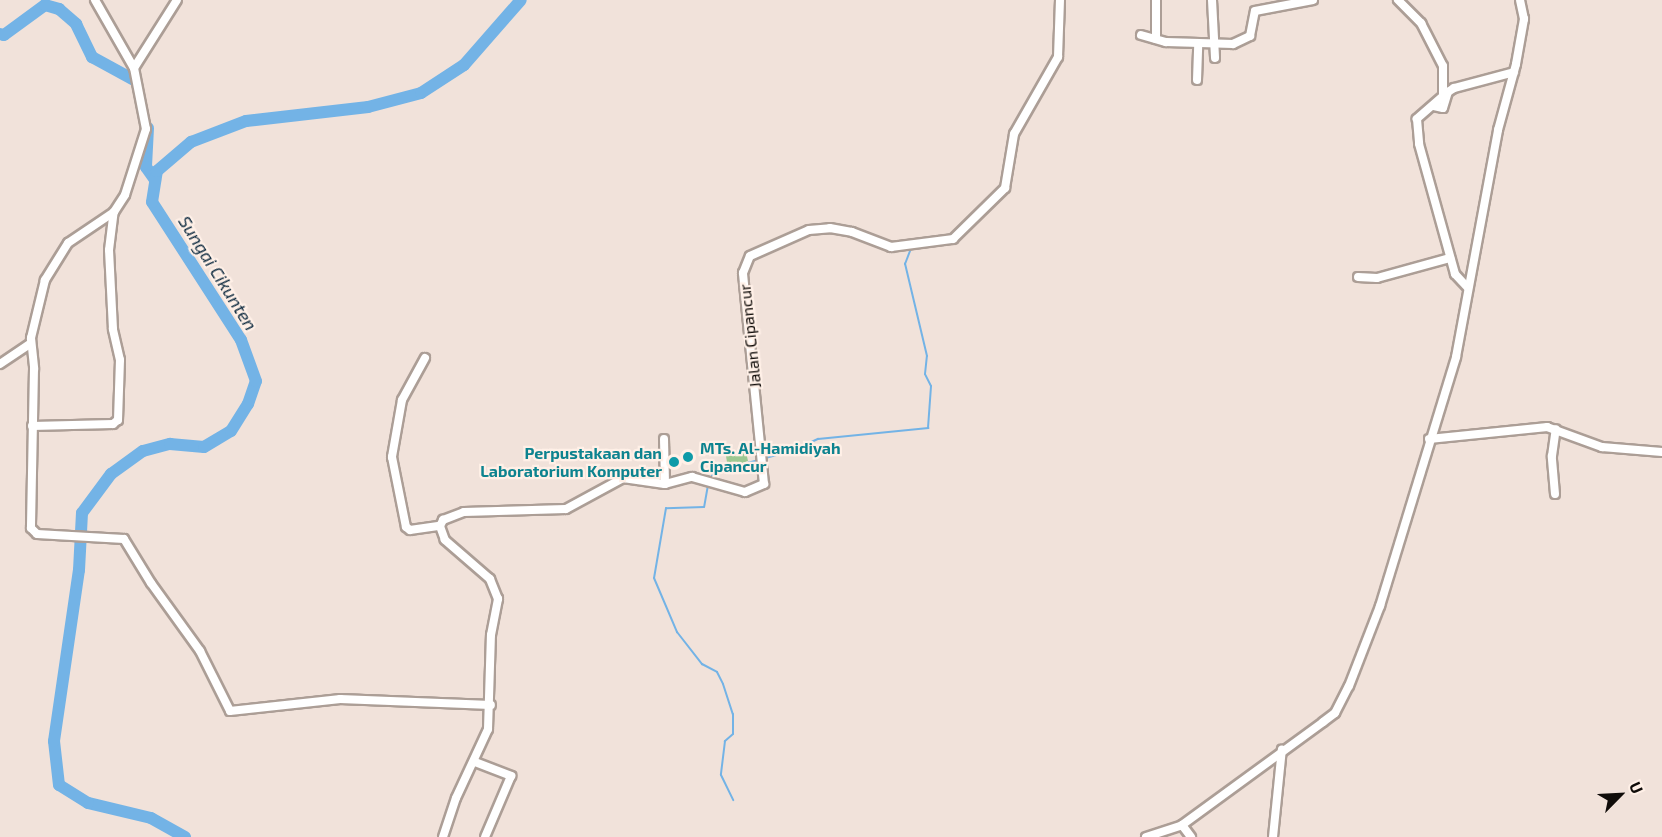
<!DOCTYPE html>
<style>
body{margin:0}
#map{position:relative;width:1662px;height:837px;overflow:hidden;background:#f1e2da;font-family:"Exo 2",sans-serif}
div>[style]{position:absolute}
.green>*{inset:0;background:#9dc891}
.stream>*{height:2px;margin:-1px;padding:0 1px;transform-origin:1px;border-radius:1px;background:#73b3e6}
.river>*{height:12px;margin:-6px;padding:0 6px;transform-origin:6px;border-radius:6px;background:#73b3e6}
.roads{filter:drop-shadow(2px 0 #ac9e96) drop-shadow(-2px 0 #ac9e96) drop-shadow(0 2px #ac9e96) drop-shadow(0 -2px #ac9e96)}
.street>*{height:8px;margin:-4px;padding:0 4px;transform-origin:4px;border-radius:4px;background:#fff}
.dots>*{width:16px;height:16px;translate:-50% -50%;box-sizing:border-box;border:3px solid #fff0e7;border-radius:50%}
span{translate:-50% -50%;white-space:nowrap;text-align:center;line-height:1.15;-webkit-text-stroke:4.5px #fff0e7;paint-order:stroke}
.street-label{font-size:16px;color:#100c09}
.culture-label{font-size:16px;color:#0d838f;font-weight:700}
.left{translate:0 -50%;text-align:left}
.right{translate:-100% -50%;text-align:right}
.water-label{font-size:18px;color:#102c41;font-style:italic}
.north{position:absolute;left:1590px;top:765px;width:60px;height:60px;-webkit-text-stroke:4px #fff0e7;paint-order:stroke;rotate:66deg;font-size:16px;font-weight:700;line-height:24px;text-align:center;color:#100c09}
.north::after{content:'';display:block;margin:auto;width:21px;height:27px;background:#100c09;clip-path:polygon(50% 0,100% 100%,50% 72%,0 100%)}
</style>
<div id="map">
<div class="green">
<div style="clip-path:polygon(746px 452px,748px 461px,728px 468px,726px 456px)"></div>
</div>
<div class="stream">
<div style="left:957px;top:231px;width:40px;rotate:-45deg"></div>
<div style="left:710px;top:480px;width:9px;rotate:-63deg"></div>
<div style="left:714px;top:472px;width:81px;rotate:-15.1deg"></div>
<div style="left:792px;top:451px;width:29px;rotate:-25deg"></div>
<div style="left:818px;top:439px;width:111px;rotate:-5.7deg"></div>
<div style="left:928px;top:428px;width:42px;rotate:-85.9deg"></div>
<div style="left:931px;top:386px;width:13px;rotate:-117deg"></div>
<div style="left:925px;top:374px;width:18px;rotate:-84deg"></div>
<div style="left:927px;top:356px;width:95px;rotate:-103.4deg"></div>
<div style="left:905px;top:264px;width:17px;rotate:-69deg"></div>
<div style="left:708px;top:485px;width:22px;rotate:100deg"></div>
<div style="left:704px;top:507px;width:38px;rotate:178deg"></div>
<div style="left:666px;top:508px;width:71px;rotate:99.7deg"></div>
<div style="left:654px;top:578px;width:59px;rotate:66.9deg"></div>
<div style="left:677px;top:632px;width:41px;rotate:52deg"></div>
<div style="left:702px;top:664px;width:17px;rotate:28deg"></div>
<div style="left:717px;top:672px;width:13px;rotate:63deg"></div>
<div style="left:723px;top:684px;width:32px;rotate:72deg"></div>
<div style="left:733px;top:714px;width:20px;rotate:90deg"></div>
<div style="left:733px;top:734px;width:11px;rotate:139deg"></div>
<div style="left:725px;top:741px;width:34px;rotate:97deg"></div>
<div style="left:721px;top:775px;width:28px;rotate:64deg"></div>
</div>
<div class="river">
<div style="left:0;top:34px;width:4px;rotate:14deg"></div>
<div style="left:4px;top:35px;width:51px;rotate:-36.2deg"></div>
<div style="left:45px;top:5px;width:15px;rotate:16deg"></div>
<div style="left:59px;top:9px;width:23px;rotate:41deg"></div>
<div style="left:76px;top:24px;width:37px;rotate:64deg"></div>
<div style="left:92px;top:57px;width:48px;rotate:28.7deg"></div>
<div style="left:148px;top:128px;width:39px;rotate:93deg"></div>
<div style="left:146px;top:167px;width:16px;rotate:55deg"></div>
<div style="left:185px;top:837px;width:39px;rotate:-151deg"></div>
<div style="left:151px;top:818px;width:65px;rotate:-166.6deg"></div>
<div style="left:88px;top:803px;width:34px;rotate:-148deg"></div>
<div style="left:59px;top:785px;width:44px;rotate:-96.5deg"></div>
<div style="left:54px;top:741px;width:173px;rotate:-81.7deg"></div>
<div style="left:79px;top:570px;width:57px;rotate:-87deg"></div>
<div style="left:82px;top:513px;width:49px;rotate:-53.4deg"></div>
<div style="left:111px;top:474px;width:39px;rotate:-36deg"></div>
<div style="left:143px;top:451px;width:28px;rotate:-15deg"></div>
<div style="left:170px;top:444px;width:34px;rotate:5deg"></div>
<div style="left:204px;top:447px;width:31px;rotate:-31deg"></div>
<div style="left:231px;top:431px;width:32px;rotate:-58deg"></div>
<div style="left:248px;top:404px;width:24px;rotate:-71deg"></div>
<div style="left:256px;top:381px;width:44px;rotate:-110.1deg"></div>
<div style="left:241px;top:340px;width:164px;rotate:-122.8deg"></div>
<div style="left:152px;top:202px;width:31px;rotate:-81deg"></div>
<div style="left:157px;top:171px;width:45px;rotate:-40.5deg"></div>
<div style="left:191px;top:142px;width:59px;rotate:-20.9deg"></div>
<div style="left:246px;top:121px;width:123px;rotate:-6.5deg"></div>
<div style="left:368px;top:107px;width:55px;rotate:-14.8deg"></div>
<div style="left:421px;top:93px;width:51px;rotate:-33.1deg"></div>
<div style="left:464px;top:65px;width:86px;rotate:-48.8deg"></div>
</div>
<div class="roads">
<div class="street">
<div style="left:95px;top:0;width:78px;rotate:60.2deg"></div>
<div style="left:134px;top:68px;width:62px;rotate:78.9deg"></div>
<div style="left:146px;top:129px;width:69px;rotate:107.7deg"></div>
<div style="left:125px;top:195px;width:20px;rotate:123deg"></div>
<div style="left:114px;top:212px;width:55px;rotate:146deg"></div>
<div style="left:68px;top:243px;width:44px;rotate:121.9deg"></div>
<div style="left:45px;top:280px;width:60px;rotate:103.6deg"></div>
<div style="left:31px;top:338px;width:31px;rotate:84deg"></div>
<div style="left:34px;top:369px;width:159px;rotate:91.1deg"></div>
<div style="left:31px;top:528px;width:8px;rotate:45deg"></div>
<div style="left:37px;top:534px;width:87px;rotate:3.3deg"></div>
<div style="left:124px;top:539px;width:52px;rotate:58.5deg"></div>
<div style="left:151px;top:583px;width:84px;rotate:54.2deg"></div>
<div style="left:200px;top:651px;width:67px;rotate:63.4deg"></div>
<div style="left:230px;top:711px;width:111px;rotate:-6.2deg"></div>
<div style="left:340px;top:699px;width:151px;rotate:2.3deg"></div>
<div style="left:1156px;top:0;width:39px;rotate:90deg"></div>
<div style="left:1212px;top:0;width:58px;rotate:87deg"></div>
<div style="left:1398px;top:0;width:33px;rotate:45deg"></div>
<div style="left:1421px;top:23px;width:48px;rotate:62.9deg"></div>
<div style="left:1443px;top:66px;width:30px;rotate:90deg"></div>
<div style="left:1443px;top:96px;width:35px;rotate:139deg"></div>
<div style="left:1417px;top:119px;width:25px;rotate:85deg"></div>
<div style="left:1419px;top:144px;width:135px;rotate:74.5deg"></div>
<div style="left:1455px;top:274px;width:19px;rotate:47deg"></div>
<div style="left:1141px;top:35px;width:26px;rotate:16deg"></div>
<div style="left:1166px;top:42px;width:67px;rotate:1.7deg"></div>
<div style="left:1233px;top:44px;width:19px;rotate:-25deg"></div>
<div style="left:1250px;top:36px;width:25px;rotate:-79deg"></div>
<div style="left:1255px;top:11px;width:59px;rotate:-10.7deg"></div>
<div style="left:134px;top:68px;width:80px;rotate:-57.7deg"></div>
<div style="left:1197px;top:80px;width:36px;rotate:-88deg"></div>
<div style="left:1434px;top:106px;width:9px;rotate:13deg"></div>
<div style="left:1443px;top:108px;width:17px;rotate:-73deg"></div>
<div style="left:1448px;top:92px;width:7px;rotate:-34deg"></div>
<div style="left:1454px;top:88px;width:62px;rotate:-14.9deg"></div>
<div style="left:1358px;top:277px;width:19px;rotate:3deg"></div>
<div style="left:1377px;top:278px;width:76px;rotate:-15.3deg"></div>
<div style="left:425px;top:358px;width:48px;rotate:118.7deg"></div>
<div style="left:402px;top:400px;width:58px;rotate:100deg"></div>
<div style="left:392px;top:457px;width:71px;rotate:78.7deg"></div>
<div style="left:406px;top:527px;width:5px;rotate:37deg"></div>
<div style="left:410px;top:530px;width:30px;rotate:-8deg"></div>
<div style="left:0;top:364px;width:37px;rotate:-34deg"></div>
<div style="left:32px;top:426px;width:81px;rotate:-1.4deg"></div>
<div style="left:113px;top:424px;width:6px;rotate:-39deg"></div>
<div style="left:118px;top:420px;width:60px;rotate:-88.1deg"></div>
<div style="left:120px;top:360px;width:32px;rotate:-103deg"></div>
<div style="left:113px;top:329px;width:79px;rotate:-92.9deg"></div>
<div style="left:109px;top:250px;width:38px;rotate:-83deg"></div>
<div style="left:664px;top:439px;width:45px;rotate:88.7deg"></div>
<div style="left:1429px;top:439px;width:119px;rotate:-5.8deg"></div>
<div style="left:1547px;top:427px;width:59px;rotate:20deg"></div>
<div style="left:1602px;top:447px;width:60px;rotate:4.8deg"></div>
<div style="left:1555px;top:494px;width:38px;rotate:-95deg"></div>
<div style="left:1552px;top:456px;width:27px;rotate:-82deg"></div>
<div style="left:475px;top:762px;width:39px;rotate:21deg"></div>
<div style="left:511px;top:776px;width:66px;rotate:113.1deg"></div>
<div style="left:1182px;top:825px;width:15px;rotate:53deg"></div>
<div style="left:443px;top:837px;width:41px;rotate:-71.6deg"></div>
<div style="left:456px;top:798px;width:76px;rotate:-65.1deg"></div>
<div style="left:488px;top:729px;width:94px;rotate:-88.2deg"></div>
<div style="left:491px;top:635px;width:37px;rotate:-79deg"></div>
<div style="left:498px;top:599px;width:22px;rotate:-112deg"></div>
<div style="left:490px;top:579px;width:60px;rotate:-139.1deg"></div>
<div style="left:445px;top:540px;width:15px;rotate:-110deg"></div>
<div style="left:440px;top:526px;width:7px;rotate:-63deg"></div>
<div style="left:443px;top:520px;width:22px;rotate:-21deg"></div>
<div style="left:464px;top:512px;width:102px;rotate:-1.7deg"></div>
<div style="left:566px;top:509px;width:65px;rotate:-28.5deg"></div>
<div style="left:623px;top:478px;width:42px;rotate:8.1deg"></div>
<div style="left:665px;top:484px;width:28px;rotate:-15deg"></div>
<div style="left:692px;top:477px;width:55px;rotate:15.8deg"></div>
<div style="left:745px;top:492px;width:21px;rotate:-23deg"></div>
<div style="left:764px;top:484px;width:212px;rotate:-95.7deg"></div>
<div style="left:743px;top:273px;width:18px;rotate:-68deg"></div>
<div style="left:750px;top:256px;width:64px;rotate:-23.8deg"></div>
<div style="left:809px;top:230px;width:21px;rotate:-5deg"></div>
<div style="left:830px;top:228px;width:22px;rotate:10deg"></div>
<div style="left:852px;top:232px;width:42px;rotate:21deg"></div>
<div style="left:891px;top:247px;width:63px;rotate:-7.4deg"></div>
<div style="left:953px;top:239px;width:73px;rotate:-44.4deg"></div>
<div style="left:1005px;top:188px;width:55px;rotate:-80.5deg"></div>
<div style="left:1014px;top:134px;width:89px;rotate:-60.3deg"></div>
<div style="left:1058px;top:57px;width:57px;rotate:-88deg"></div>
<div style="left:1146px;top:837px;width:38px;rotate:-18deg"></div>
<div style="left:1182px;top:825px;width:175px;rotate:-36.1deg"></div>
<div style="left:1323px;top:722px;width:15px;rotate:-37deg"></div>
<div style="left:1335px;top:713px;width:30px;rotate:-63deg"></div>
<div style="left:1349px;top:686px;width:86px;rotate:-68.8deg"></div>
<div style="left:1380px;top:606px;width:260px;rotate:-73deg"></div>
<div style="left:1456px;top:357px;width:231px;rotate:-79.5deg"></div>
<div style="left:1498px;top:130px;width:68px;rotate:-74.7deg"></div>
<div style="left:1516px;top:64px;width:46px;rotate:-79.9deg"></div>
<div style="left:1524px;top:19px;width:19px;rotate:-102deg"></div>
<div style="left:1273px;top:837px;width:88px;rotate:-84.2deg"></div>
</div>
</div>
<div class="dots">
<div style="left:688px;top:457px;background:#0f9aa8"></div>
<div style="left:674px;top:462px;background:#0f9aa8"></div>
</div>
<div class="street-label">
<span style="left:750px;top:336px;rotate:-96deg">Jalan Cipancur</span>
</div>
<div class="culture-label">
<span class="left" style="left:700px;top:457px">MTs. Al-Hamidiyah<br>Cipancur</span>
<span class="right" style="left:662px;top:462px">Perpustakaan dan<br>Laboratorium Komputer</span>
</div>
<div class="water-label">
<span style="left:218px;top:273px;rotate:58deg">Sungai Cikunten</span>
</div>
<div class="north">U</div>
</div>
